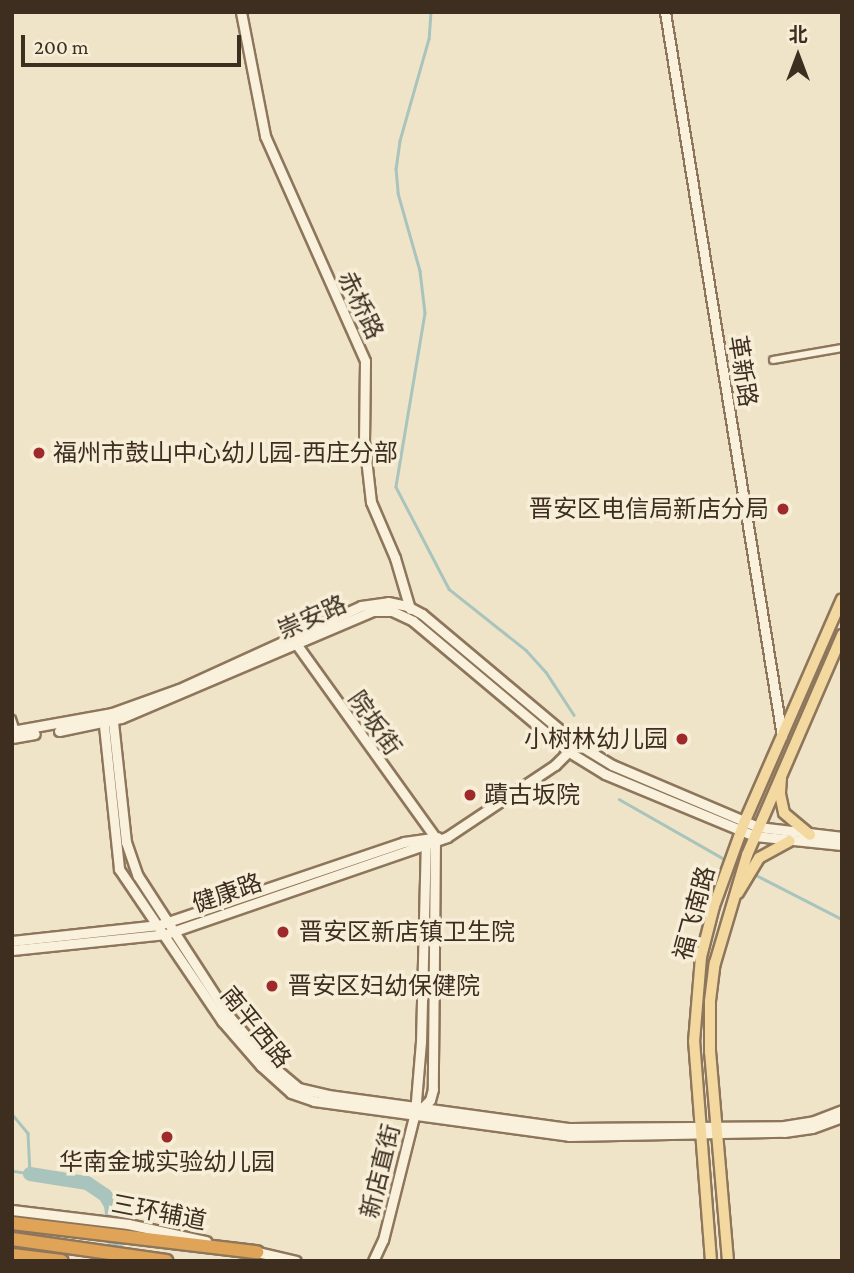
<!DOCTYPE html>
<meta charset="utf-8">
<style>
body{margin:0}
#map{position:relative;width:854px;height:1273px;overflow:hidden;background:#f0e4c8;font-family:"Crimson Pro","Noto Sans SC",serif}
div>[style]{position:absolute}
.stream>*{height:2.5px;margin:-1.25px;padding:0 1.25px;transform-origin:1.25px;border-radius:1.25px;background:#a9c4bc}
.river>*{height:14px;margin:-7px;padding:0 7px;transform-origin:7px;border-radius:7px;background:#a9c4bc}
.roads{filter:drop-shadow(2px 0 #8d765c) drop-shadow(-2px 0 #8d765c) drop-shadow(0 2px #8d765c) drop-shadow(0 -2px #8d765c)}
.street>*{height:6px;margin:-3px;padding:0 3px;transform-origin:3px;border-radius:3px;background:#faf1dc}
.secondary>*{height:9px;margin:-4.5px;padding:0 4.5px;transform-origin:4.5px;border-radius:4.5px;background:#faf1dc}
.primary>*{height:10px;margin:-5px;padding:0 5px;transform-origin:5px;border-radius:5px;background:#f3d9a0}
.highway>*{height:12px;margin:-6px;padding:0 6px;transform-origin:6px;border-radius:6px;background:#e0a458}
.dots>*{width:19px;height:19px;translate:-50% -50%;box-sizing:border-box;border:4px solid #f7eed8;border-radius:50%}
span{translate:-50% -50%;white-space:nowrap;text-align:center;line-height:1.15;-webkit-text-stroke:7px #f7eed8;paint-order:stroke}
.street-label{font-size:24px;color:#3d2e20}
.poi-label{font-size:24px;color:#3d2e20}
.left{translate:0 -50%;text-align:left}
.right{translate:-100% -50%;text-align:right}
.frame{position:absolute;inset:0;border:14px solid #3d2e20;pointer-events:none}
.north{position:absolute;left:763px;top:21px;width:70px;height:70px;-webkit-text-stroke:5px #f7eed8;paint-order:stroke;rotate:0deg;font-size:19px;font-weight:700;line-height:28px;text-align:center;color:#3d2e20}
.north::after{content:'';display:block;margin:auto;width:24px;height:32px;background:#3d2e20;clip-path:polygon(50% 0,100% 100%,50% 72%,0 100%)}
.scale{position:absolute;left:21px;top:35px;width:220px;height:32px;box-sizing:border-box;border:4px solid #3d2e20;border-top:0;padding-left:9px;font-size:21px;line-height:24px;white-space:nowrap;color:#3d2e20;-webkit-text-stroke:5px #f7eed8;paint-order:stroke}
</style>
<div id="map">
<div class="stream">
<div style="left:431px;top:12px;width:27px;rotate:94deg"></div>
<div style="left:429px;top:39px;width:106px;rotate:105.9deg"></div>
<div style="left:400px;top:141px;width:27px;rotate:98deg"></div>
<div style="left:396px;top:168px;width:25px;rotate:85deg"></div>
<div style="left:398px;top:193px;width:81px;rotate:74.2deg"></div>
<div style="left:420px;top:271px;width:42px;rotate:83.2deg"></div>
<div style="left:425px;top:313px;width:176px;rotate:99.5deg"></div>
<div style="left:396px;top:487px;width:115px;rotate:62.5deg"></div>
<div style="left:449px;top:589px;width:98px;rotate:38.4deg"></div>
<div style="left:526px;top:650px;width:30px;rotate:48deg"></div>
<div style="left:546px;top:672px;width:51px;rotate:56.9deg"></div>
<div style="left:619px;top:799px;width:123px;rotate:29.7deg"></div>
<div style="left:754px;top:874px;width:99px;rotate:27.1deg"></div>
<div style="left:12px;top:1114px;width:25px;rotate:50deg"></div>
<div style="left:28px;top:1133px;width:41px;rotate:87.2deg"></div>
<div style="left:30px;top:1174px;width:18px;rotate:-171deg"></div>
</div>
<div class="river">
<div style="left:30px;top:1174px;width:58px;rotate:9deg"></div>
<div style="left:87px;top:1183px;width:22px;rotate:34deg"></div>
<div style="left:105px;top:1195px;width:12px;rotate:59deg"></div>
<div style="left:111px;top:1205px;width:56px;rotate:83.9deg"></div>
</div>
<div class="roads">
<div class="street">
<div style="left:773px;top:360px;width:70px;rotate:-9.9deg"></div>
<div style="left:12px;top:719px;width:13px;rotate:72deg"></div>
</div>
<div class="secondary">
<div style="left:241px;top:12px;width:126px;rotate:79deg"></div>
<div style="left:265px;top:136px;width:246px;rotate:66deg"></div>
<div style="left:365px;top:361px;width:80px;rotate:90.7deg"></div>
<div style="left:364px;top:441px;width:61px;rotate:83.5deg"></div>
<div style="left:371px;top:502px;width:61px;rotate:66.8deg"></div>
<div style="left:395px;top:558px;width:53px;rotate:73.6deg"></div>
<div style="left:665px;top:12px;width:733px;rotate:80.82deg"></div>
<div style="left:297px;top:645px;width:236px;rotate:54.3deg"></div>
<div style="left:435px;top:837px;width:252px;rotate:90.5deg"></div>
<div style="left:433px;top:1089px;width:11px;rotate:105deg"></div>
<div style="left:430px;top:1100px;width:11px;rotate:135deg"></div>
<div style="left:112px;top:713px;width:130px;rotate:83.8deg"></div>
<div style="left:126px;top:842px;width:36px;rotate:71deg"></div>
<div style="left:138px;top:876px;width:166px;rotate:57.1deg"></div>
<div style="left:228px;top:1015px;width:66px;rotate:49.3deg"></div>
<div style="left:271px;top:1065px;width:35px;rotate:40deg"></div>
<div style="left:298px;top:1088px;width:31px;rotate:13deg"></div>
<div style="left:328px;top:1095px;width:244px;rotate:7.8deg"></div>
<div style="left:570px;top:1128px;width:214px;rotate:-0.5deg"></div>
<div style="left:784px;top:1126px;width:30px;rotate:-9deg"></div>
<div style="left:814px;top:1121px;width:30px;rotate:-21deg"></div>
<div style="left:103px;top:716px;width:154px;rotate:84deg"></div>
<div style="left:119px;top:869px;width:184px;rotate:55.9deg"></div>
<div style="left:222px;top:1021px;width:60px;rotate:49.1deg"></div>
<div style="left:261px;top:1066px;width:40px;rotate:42deg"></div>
<div style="left:291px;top:1093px;width:24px;rotate:19deg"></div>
<div style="left:314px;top:1101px;width:257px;rotate:7.8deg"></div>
<div style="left:569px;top:1136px;width:215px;rotate:-1.1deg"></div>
<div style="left:784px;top:1132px;width:28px;rotate:-8deg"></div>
<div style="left:812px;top:1128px;width:32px;rotate:-20deg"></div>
<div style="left:12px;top:731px;width:102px;rotate:-10.2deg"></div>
<div style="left:112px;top:713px;width:71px;rotate:-19.7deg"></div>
<div style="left:179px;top:689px;width:200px;rotate:-24.5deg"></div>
<div style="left:361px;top:606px;width:27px;rotate:-8deg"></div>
<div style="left:388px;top:602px;width:19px;rotate:12deg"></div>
<div style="left:407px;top:606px;width:17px;rotate:28deg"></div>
<div style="left:422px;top:614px;width:201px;rotate:40deg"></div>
<div style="left:576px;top:743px;width:42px;rotate:31.4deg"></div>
<div style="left:612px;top:765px;width:159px;rotate:23deg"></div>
<div style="left:758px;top:827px;width:85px;rotate:6.8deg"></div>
<div style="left:59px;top:731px;width:63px;rotate:-11.8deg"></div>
<div style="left:121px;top:718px;width:274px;rotate:-23deg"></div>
<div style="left:373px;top:611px;width:19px"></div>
<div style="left:392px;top:611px;width:23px;rotate:25deg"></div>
<div style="left:413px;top:621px;width:204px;rotate:40deg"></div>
<div style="left:569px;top:752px;width:42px;rotate:31.4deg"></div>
<div style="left:605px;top:774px;width:162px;rotate:22.5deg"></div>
<div style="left:755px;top:836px;width:87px;rotate:5.9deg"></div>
<div style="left:12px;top:738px;width:23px;rotate:-10deg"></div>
<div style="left:12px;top:941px;width:148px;rotate:-6.2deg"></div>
<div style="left:159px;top:925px;width:259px;rotate:-18.7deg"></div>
<div style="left:404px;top:842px;width:34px;rotate:-8deg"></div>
<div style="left:12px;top:950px;width:155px;rotate:-5.9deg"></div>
<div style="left:166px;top:934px;width:297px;rotate:-19deg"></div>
<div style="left:447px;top:837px;width:130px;rotate:-33.7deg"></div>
<div style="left:555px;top:765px;width:25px;rotate:-45deg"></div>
<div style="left:12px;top:1210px;width:117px;rotate:6.9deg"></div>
<div style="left:128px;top:1224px;width:80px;rotate:12.3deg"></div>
<div style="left:253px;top:1251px;width:44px;rotate:13.1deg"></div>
<div style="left:373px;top:1261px;width:23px;rotate:-65deg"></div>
<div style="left:383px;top:1240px;width:131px;rotate:-75.9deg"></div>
<div style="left:415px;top:1113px;width:71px;rotate:-85.2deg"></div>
<div style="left:421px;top:1042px;width:200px;rotate:-88.6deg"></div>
</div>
<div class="primary">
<div style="left:781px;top:778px;width:16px;rotate:94deg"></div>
<div style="left:780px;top:794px;width:19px;rotate:78deg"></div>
<div style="left:784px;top:813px;width:34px;rotate:40deg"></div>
<div style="left:738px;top:893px;width:41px;rotate:-59deg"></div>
<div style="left:759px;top:858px;width:35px;rotate:-29deg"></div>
<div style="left:711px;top:1261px;width:220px;rotate:-94.4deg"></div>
<div style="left:694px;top:1042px;width:85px;rotate:-85.3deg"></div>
<div style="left:701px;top:957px;width:53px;rotate:-75.7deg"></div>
<div style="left:714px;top:906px;width:88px;rotate:-70.1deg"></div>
<div style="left:744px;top:823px;width:244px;rotate:-66.4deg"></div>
<div style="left:728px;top:1261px;width:210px;rotate:-94.9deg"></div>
<div style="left:710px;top:1052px;width:51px;rotate:-90deg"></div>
<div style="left:710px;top:1001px;width:38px;rotate:-83deg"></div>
<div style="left:715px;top:963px;width:113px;rotate:-73.5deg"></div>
<div style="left:747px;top:855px;width:240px;rotate:-66.6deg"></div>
</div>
<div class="highway">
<div style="left:12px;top:1223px;width:247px;rotate:6.8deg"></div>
<div style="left:12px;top:1239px;width:156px;rotate:8.1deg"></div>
<div style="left:12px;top:1255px;width:50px;rotate:6.8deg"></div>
</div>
</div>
<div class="dots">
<div style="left:39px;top:453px;background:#9e2a2b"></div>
<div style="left:783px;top:509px;background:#9e2a2b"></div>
<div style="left:682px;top:739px;background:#9e2a2b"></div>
<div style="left:470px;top:795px;background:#9e2a2b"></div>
<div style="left:283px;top:932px;background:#9e2a2b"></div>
<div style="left:272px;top:986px;background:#9e2a2b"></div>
<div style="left:167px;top:1137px;background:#9e2a2b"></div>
</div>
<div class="street-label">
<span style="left:361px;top:305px;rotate:64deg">赤桥路</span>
<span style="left:743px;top:371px;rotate:81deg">革新路</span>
<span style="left:312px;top:617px;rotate:-24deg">崇安路</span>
<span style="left:375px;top:723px;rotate:55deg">院坂街</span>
<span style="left:227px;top:893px;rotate:-19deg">健康路</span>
<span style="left:694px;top:913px;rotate:-75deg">福飞南路</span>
<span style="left:256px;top:1027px;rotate:51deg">南平西路</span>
<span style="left:380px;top:1171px;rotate:-76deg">新店直街</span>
<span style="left:159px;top:1212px;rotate:11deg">三环辅道</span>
</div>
<div class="poi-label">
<span class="left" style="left:53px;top:453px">福州市鼓山中心幼儿园-西庄分部</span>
<span class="right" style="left:769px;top:509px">晋安区电信局新店分局</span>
<span class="right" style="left:668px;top:739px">小树林幼儿园</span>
<span class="left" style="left:484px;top:795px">蹟古坂院</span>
<span class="left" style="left:299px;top:932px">晋安区新店镇卫生院</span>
<span class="left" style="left:288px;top:986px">晋安区妇幼保健院</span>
<span style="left:167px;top:1162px">华南金城实验幼儿园</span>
</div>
<div class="frame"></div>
<div class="north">北</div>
<div class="scale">200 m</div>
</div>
